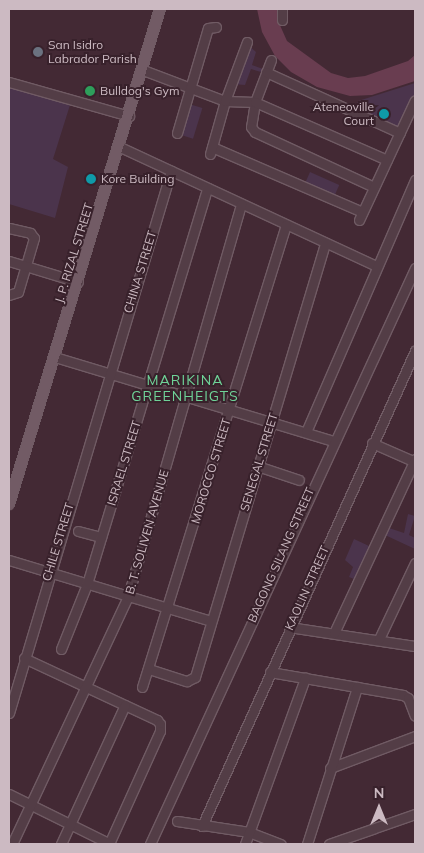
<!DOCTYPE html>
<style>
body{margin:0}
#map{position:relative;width:424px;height:853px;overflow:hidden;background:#432934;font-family:Mulish,sans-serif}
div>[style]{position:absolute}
.green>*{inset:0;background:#4b344c;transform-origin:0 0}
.water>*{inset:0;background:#693d50}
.roads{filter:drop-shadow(1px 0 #705b64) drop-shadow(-1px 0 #705b64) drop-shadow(0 1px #705b64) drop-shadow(0 -1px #705b64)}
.minor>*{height:9px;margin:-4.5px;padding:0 4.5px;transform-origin:4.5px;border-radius:4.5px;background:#533d46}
.major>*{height:10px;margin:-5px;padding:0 5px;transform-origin:5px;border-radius:5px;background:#725b65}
.dots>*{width:14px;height:14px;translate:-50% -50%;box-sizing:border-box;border:2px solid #38212b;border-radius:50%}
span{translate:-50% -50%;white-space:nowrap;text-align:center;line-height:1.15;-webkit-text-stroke:4px #38212b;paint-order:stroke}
.poi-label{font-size:12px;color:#ccbac2}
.left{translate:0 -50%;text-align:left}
.right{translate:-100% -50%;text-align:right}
.street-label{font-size:12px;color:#ccbac2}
.neighbourhood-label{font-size:14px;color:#6fd398;letter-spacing:1px}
.frame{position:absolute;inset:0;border:10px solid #ccbac2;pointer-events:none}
.north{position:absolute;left:354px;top:783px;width:50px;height:50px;-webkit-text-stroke:4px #38212b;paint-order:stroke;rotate:0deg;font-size:14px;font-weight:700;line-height:20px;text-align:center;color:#ccbac2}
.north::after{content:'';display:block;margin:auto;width:18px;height:22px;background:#ccbac2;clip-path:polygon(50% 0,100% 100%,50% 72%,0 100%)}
</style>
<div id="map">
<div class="green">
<div style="clip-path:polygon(248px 45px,256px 52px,252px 65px,263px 69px,261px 72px,251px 69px,245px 85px,233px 84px)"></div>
<div style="clip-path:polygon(415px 83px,415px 96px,398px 129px,354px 110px,358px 101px)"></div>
<div style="clip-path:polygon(9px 85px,70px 105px,53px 159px,68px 167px,55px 218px,9px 204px)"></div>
<div style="left:189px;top:104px;width:14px;height:32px;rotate:17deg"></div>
<div style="left:310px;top:172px;width:32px;height:13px;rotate:24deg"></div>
<div style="clip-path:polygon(408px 514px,415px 516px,409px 535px,415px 538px,415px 549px,385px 535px,389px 528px,404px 533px)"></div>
<div style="clip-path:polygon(354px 539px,369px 546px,354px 579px,349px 577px,353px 567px,345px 560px)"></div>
</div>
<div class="water">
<div style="clip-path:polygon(257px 9px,279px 9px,279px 23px,287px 41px,331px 73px,348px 78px,365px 76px,408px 61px,415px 55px,415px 81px,372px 95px,350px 96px,317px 87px,291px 72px,275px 56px,262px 32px)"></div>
</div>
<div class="roads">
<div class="minor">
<div style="left:282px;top:9px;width:11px;rotate:90deg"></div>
<div style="left:271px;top:60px;width:45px;rotate:110.9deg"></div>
<div style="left:255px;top:102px;width:25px;rotate:99deg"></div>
<div style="left:251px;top:127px;width:6px;rotate:51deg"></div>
<div style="left:255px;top:132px;width:131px;rotate:24.8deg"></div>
<div style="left:143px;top:70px;width:88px;rotate:20.7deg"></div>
<div style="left:225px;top:101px;width:30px;rotate:2deg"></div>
<div style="left:255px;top:102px;width:144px;rotate:23.7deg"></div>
<div style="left:266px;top:72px;width:147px;rotate:24.5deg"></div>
<div style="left:9px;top:82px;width:125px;rotate:15.8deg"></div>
<div style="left:177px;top:133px;width:109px;rotate:-73.6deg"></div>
<div style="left:208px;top:28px;width:8px;rotate:-7deg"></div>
<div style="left:120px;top:147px;width:282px;rotate:24.9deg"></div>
<div style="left:212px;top:147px;width:163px;rotate:23.4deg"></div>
<div style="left:210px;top:154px;width:55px;rotate:-74.2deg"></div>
<div style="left:225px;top:101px;width:63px;rotate:-69.6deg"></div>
<div style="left:359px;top:220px;width:132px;rotate:-65deg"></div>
<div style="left:9px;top:228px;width:22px;rotate:13deg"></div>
<div style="left:30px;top:233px;width:6px;rotate:51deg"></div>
<div style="left:34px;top:238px;width:56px;rotate:106.5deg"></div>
<div style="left:18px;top:292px;width:9px;rotate:162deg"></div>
<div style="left:9px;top:261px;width:72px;rotate:16.9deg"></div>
<div style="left:55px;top:357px;width:290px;rotate:16.8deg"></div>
<div style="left:306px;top:432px;width:275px;rotate:-66.6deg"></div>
<div style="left:372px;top:443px;width:47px;rotate:23.8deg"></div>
<div style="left:257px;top:466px;width:44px;rotate:18.4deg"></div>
<div style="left:78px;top:531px;width:24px;rotate:15deg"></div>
<div style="left:9px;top:560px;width:211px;rotate:16.8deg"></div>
<div style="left:289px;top:627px;width:127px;rotate:8.6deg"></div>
<div style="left:334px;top:633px;width:192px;rotate:-65deg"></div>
<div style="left:379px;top:639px;width:84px;rotate:-64.7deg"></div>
<div style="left:61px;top:649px;width:70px;rotate:-68.2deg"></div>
<div style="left:87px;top:584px;width:414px;rotate:-73.1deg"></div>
<div style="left:24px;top:658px;width:147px;rotate:25deg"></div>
<div style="left:157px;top:720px;width:5px;rotate:53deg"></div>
<div style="left:160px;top:724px;width:7px;rotate:90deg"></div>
<div style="left:160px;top:731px;width:124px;rotate:114.3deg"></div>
<div style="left:149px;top:669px;width:40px;rotate:18deg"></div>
<div style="left:187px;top:681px;width:9px;rotate:-27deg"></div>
<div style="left:195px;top:677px;width:453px;rotate:-73.3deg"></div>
<div style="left:270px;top:672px;width:135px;rotate:9.8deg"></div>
<div style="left:403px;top:695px;width:6px;rotate:31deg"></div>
<div style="left:408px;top:698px;width:19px;rotate:69deg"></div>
<div style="left:142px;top:687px;width:484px;rotate:-72.7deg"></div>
<div style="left:9px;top:713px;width:566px;rotate:-73.36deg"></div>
<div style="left:330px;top:768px;width:91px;rotate:-20.6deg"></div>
<div style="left:9px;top:794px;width:113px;rotate:26.3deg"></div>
<div style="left:177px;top:821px;width:73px;rotate:8.7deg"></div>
<div style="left:249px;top:832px;width:34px;rotate:21deg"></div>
<div style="left:202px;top:826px;width:521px;rotate:-65.85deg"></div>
<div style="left:12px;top:844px;width:274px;rotate:-64.9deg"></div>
<div style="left:128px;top:596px;width:408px;rotate:-73.9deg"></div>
<div style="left:61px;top:844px;width:153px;rotate:-65.3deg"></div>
<div style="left:150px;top:844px;width:634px;rotate:-65.29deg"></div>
<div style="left:245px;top:844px;width:177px;rotate:-70.1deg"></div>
<div style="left:307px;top:844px;width:165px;rotate:-72.3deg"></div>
<div style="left:329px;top:844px;width:91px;rotate:-19.2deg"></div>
</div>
<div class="major">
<div style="left:9px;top:504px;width:518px;rotate:-73.04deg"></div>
</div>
</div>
<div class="dots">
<div style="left:38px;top:52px;background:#6b7280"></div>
<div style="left:90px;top:91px;background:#2e9e5b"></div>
<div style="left:384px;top:114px;background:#0f9aa8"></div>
<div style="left:91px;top:179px;background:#0f9aa8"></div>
</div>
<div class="poi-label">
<span class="left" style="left:48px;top:52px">San Isidro<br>Labrador Parish</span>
<span class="left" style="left:100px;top:91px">Bulldog's Gym</span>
<span class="right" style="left:374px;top:114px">Ateneoville<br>Court</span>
<span class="left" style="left:101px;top:179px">Kore Building</span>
</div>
<div class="street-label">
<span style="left:74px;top:253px;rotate:-73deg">J. P. RIZAL STREET</span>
<span style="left:140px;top:272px;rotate:-73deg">CHINA STREET</span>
<span style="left:259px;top:462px;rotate:-73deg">SENEGAL STREET</span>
<span style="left:124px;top:463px;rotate:-73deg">ISRAEL STREET</span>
<span style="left:211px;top:471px;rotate:-73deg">MOROCCO STREET</span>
<span style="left:147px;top:532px;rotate:-74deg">B. T. SOLIVEN AVENUE</span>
<span style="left:58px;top:542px;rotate:-73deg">CHILE STREET</span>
<span style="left:281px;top:555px;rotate:-66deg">BAGONG SILANG STREET</span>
<span style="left:307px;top:588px;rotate:-66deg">KAOLIN STREET</span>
</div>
<div class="neighbourhood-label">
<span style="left:185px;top:388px">MARIKINA<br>GREENHEIGTS</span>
</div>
<div class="frame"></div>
<div class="north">N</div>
</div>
